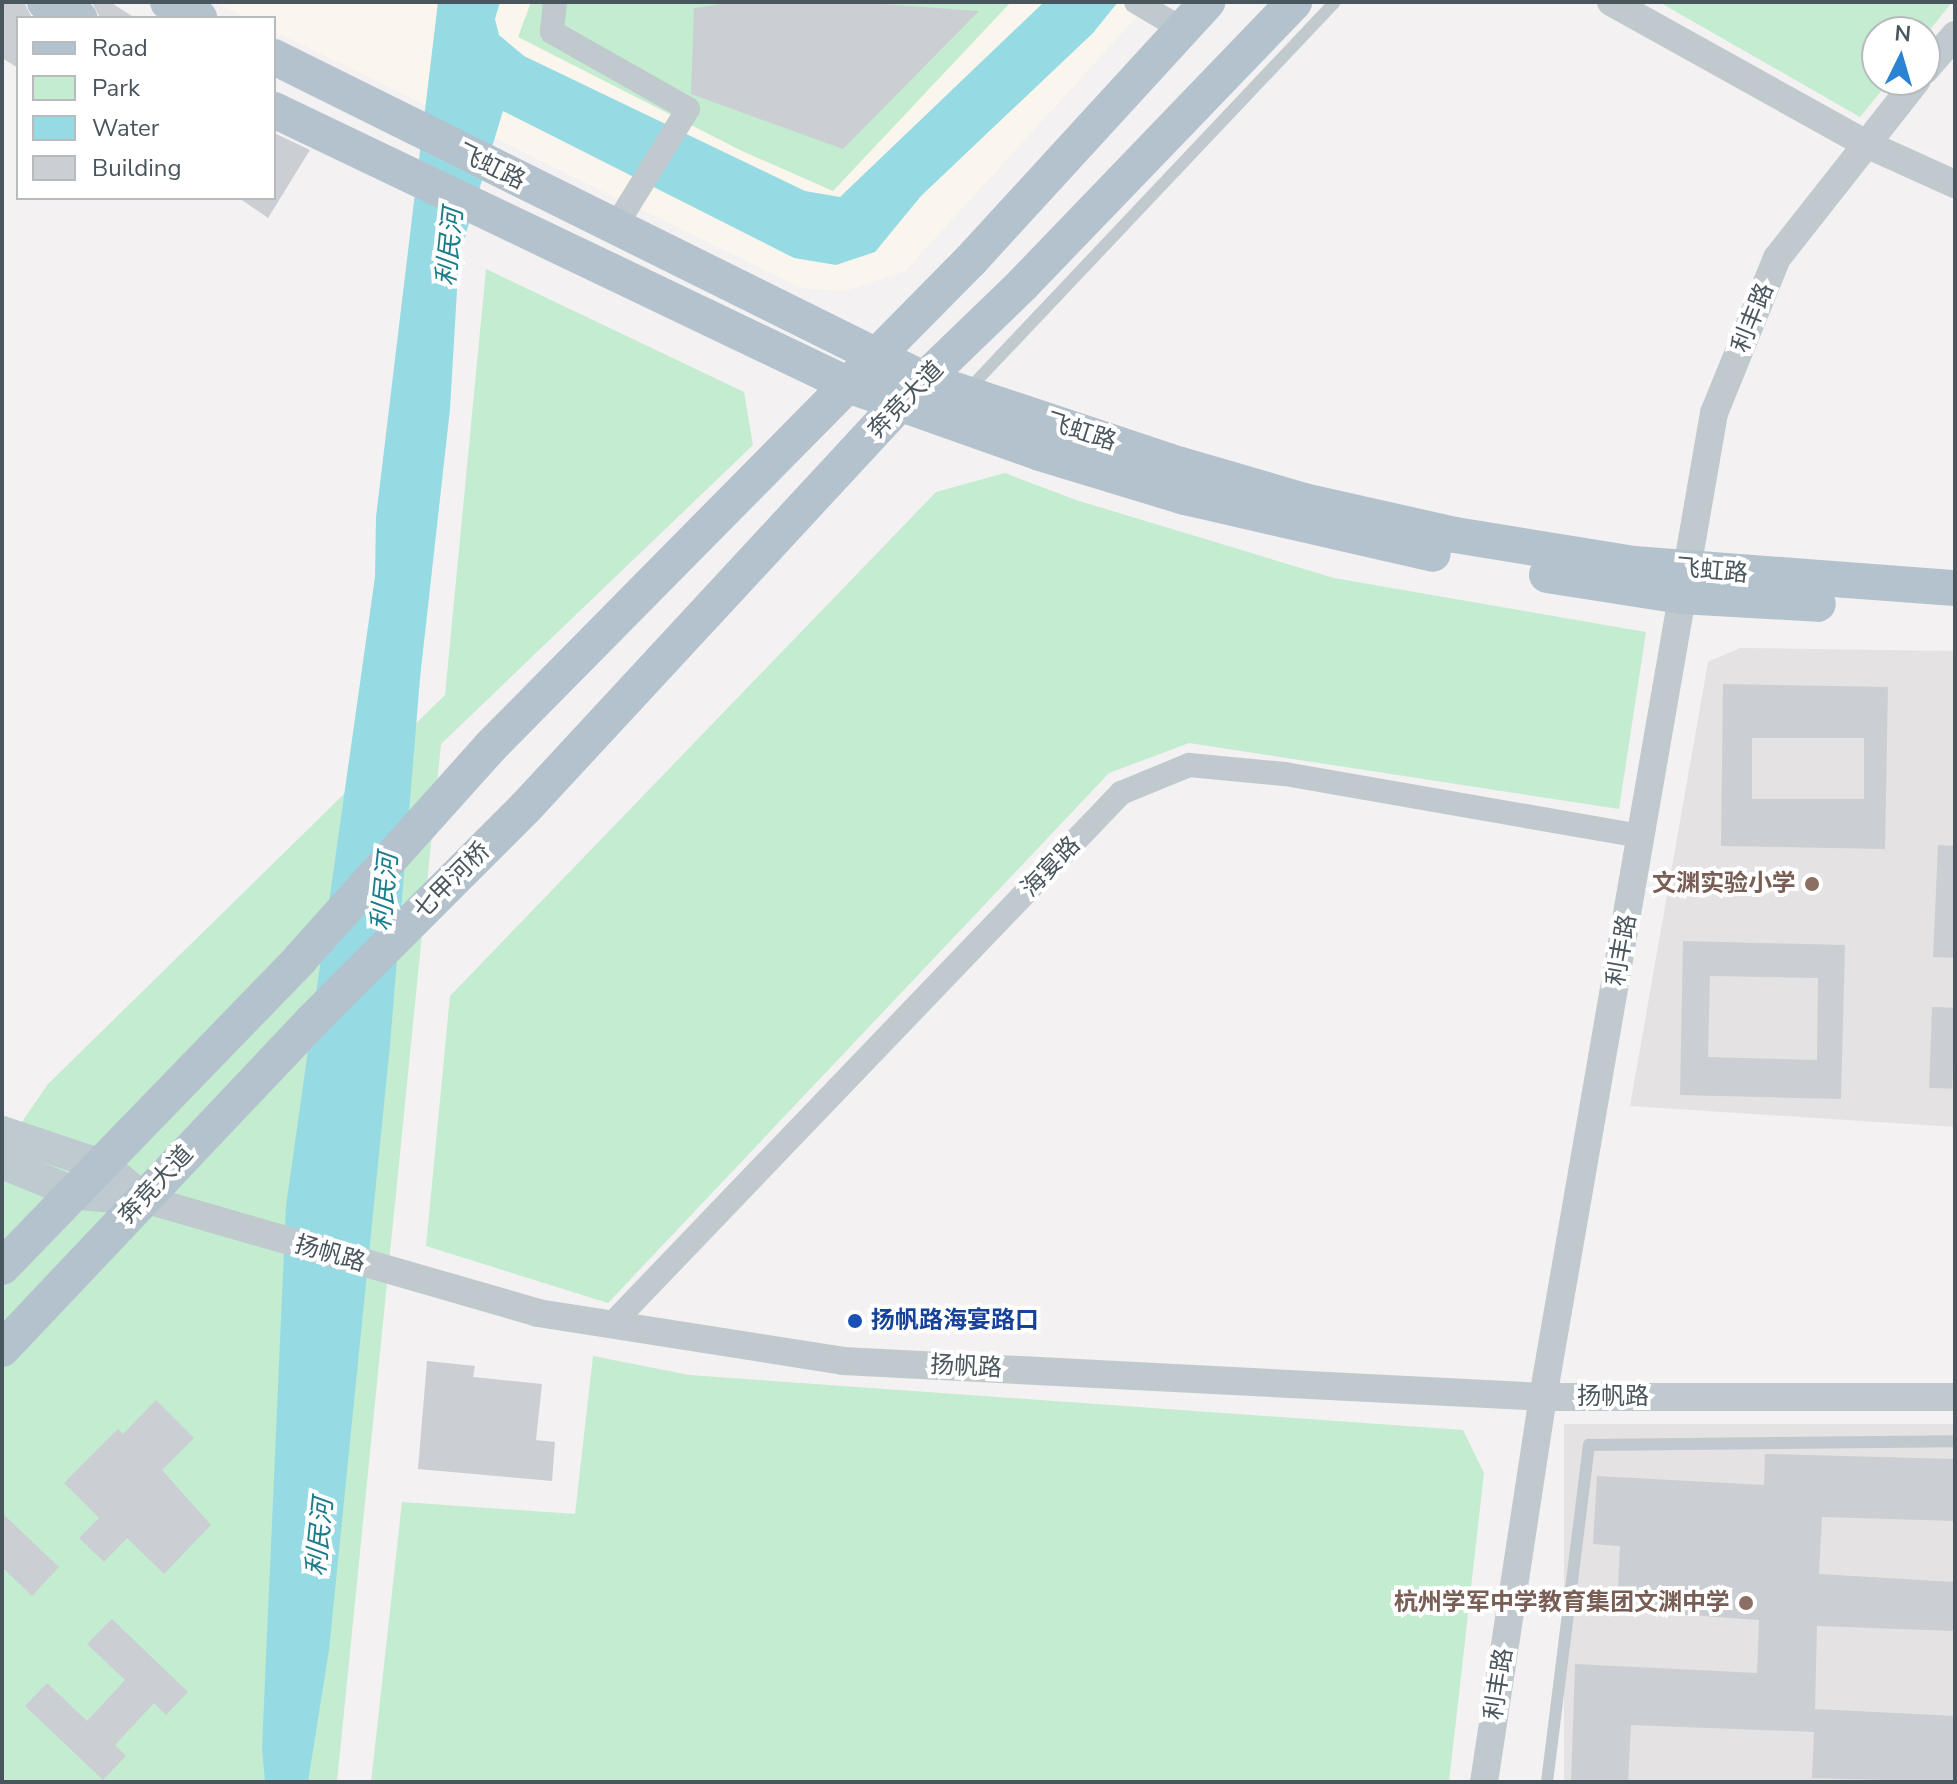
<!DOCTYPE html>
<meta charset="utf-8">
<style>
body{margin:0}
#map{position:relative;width:1957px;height:1784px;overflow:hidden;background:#f3f1f1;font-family:"Nunito Sans","Noto Sans SC",sans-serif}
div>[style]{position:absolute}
.commercial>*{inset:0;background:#fbf6ed}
.education>*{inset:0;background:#e4e2e2;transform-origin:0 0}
.green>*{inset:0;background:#c4ecd0}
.water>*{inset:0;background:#96dbe4}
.building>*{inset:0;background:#cbcfd3;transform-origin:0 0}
.service>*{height:12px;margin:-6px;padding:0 6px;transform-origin:6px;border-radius:6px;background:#c0c9ce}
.minor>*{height:24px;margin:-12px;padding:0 12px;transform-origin:12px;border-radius:12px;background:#c0c9ce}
.tertiary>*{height:28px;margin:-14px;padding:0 14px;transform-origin:14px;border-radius:14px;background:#c0c9ce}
.secondary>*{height:32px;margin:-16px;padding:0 16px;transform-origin:16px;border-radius:16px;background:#bfc9d0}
.primary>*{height:36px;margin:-18px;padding:0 18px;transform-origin:18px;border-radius:18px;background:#b4c2cd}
.dots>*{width:22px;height:22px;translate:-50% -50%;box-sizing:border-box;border:4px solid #fff;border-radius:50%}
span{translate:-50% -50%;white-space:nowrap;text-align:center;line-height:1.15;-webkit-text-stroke:8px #fff;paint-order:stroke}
.street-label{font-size:24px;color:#4a565d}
.education-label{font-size:24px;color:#785e54;font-weight:700}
.right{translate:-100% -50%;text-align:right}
.transit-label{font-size:24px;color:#164399;font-weight:700}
.left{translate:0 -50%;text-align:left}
.water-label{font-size:26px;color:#1a7d8a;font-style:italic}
.frame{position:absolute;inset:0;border:4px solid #4a565d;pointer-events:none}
.legend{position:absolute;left:16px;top:16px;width:260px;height:184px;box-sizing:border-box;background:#fff;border:2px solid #b7bbbe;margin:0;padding:10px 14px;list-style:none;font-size:24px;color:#4a565d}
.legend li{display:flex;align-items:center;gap:16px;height:40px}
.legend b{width:40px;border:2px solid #b7bbbe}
.north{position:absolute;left:1861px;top:16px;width:80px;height:80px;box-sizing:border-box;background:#fff;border:2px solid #b7bbbe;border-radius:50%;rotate:5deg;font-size:22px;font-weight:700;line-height:32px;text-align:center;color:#4a565d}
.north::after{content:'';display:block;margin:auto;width:28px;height:36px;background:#2b84d3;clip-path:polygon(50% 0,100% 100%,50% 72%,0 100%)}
</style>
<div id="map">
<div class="commercial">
<div style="clip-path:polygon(214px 2px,1150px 2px,905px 271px,845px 291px,802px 288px,274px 31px,274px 18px,247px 18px)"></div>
</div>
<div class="education">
<div style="clip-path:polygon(1740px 648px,1955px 651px,1955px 1127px,1630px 1106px,1708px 662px)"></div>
<div style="left:1564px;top:1424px;width:391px;height:362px"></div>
</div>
<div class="green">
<div style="clip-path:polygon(531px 2px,1011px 2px,833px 191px,742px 151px,518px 37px)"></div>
<div style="clip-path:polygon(1659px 2px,1952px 2px,1925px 36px,1877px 32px,1877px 80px,1890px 80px,1860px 117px)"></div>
<div style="clip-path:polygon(486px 269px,744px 392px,753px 445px,441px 744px,337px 1782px,2px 1782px,2px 1151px,48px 1084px,445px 695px)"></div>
<div style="clip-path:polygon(1005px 473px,1076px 500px,1334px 578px,1646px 632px,1619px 809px,1189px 743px,1109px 773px,608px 1303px,426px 1246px,450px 996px,936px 492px)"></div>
<div style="clip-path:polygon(593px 1356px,689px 1375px,1463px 1430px,1484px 1473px,1449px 1782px,371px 1782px,402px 1502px,575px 1514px)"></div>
</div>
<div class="water">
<div style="clip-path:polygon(438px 2px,500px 2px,495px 19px,499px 35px,524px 56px,805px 191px,840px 197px,1044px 2px,1118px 2px,1093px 33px,921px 196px,875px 252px,836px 265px,794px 258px,503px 111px,459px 256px,450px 409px,420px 678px,390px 1045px,329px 1650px,308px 1782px,265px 1782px,262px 1748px,286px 1206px,375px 577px,376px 517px)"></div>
</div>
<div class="building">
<div style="clip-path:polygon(2px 2px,24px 2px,32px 18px,18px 18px,18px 68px,2px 58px)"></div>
<div style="clip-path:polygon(92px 2px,110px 2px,135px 18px,100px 18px)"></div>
<div style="clip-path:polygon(737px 2px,854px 2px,979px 11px,843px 149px,691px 94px,694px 8px)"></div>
<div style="clip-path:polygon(274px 133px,310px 150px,268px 218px,239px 198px,274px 198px)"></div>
<div style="clip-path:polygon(evenodd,1723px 684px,1888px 687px,1885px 849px,1721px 846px,1723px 684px,1752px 738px,1864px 738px,1864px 799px,1752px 799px,1752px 738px)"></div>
<div style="clip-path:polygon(1938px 845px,1955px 846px,1955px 958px,1933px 957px)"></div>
<div style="clip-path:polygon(evenodd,1683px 941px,1845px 945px,1841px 1099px,1680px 1095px,1683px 941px,1710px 976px,1818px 978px,1817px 1060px,1708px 1057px,1710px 976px)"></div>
<div style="left:1932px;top:1007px;width:23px;height:81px;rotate:2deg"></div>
<div style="clip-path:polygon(427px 1361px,475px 1366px,473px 1377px,542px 1384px,536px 1440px,555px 1442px,552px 1481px,418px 1469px)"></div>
<div style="clip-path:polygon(156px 1400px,194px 1438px,162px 1470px,211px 1525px,164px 1574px,127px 1538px,104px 1562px,79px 1538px,99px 1518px,64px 1483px,118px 1429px,123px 1434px)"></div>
<div style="clip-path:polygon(1765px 1454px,1955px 1459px,1955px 1521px,1822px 1517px,1819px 1574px,1955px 1582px,1955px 1631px,1817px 1626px,1815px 1709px,1955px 1716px,1955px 1782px,1812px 1778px,1814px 1732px,1631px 1725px,1628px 1782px,1571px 1782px,1575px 1664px,1757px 1673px,1759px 1620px,1617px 1610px,1620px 1546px,1593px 1544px,1597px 1476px,1764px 1485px)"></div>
<div style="clip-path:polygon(2px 1513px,59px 1567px,32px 1596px,2px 1567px)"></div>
<div style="clip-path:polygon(112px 1619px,188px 1692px,166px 1715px,154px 1703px,115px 1745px,126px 1756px,103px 1780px,25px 1706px,47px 1683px,87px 1721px,125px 1680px,87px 1644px)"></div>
</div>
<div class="service">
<div style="left:967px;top:391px;width:535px;rotate:-46.59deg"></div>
<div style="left:1547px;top:1782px;width:340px;rotate:-82.9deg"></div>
<div style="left:1589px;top:1445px;width:366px;rotate:-0.6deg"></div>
</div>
<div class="minor">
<div style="left:555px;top:2px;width:30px;rotate:96deg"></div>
<div style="left:552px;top:32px;width:156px;rotate:29.5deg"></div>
<div style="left:688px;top:109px;width:139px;rotate:121.7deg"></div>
<div style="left:1136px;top:2px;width:53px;rotate:30.4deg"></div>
<div style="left:612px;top:1324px;width:736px;rotate:-46.21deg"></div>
<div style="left:1121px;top:793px;width:74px;rotate:-22.4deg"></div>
<div style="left:1189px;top:765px;width:96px;rotate:5.4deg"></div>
<div style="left:1285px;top:774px;width:362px;rotate:9.9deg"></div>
</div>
<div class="tertiary">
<div style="left:1611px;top:2px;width:290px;rotate:29.1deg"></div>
<div style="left:1864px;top:143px;width:100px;rotate:24.3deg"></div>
<div style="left:1925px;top:70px;width:46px;rotate:-49.4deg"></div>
<div style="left:144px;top:1199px;width:410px;rotate:16.1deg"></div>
<div style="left:538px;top:1313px;width:309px;rotate:8.9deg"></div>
<div style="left:843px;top:1361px;width:701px;rotate:2.94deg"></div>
<div style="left:1543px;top:1397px;width:412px"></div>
<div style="left:1484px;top:1782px;width:389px;rotate:-81.3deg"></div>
<div style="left:1543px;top:1397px;width:999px;rotate:-80.14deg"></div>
<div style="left:1714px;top:413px;width:167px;rotate:-67.9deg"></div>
<div style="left:1777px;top:258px;width:226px;rotate:-51.8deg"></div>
</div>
<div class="secondary">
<div style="left:2px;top:1132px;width:108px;rotate:18.4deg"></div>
<div style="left:104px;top:1166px;width:52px;rotate:39.5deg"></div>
<div style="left:2px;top:1163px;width:82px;rotate:22.2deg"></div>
<div style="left:78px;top:1194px;width:66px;rotate:4.3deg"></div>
</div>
<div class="primary">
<div style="left:45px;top:2px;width:38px;rotate:25deg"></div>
<div style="left:168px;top:2px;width:35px;rotate:27deg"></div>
<div style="left:274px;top:57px;width:727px;rotate:26.39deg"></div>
<div style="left:925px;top:380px;width:270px;rotate:18.4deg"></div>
<div style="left:1181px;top:465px;width:128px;rotate:16.3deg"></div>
<div style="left:1304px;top:501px;width:155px;rotate:12.7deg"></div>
<div style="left:1455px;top:535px;width:181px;rotate:9.2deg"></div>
<div style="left:1634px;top:564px;width:322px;rotate:4.3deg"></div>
<div style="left:274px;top:110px;width:640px;rotate:25.56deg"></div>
<div style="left:851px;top:386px;width:201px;rotate:19.5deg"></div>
<div style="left:1040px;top:453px;width:152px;rotate:16.9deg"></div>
<div style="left:1185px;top:497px;width:254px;rotate:12.9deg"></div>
<div style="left:1547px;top:575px;width:136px;rotate:8.9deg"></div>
<div style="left:1681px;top:596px;width:137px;rotate:3.3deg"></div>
<div style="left:2px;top:1267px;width:429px;rotate:-45.9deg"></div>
<div style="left:300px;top:959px;width:286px;rotate:-48.1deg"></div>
<div style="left:491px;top:746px;width:683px;rotate:-45.36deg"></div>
<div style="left:971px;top:260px;width:350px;rotate:-47.5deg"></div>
<div style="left:2px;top:1349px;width:450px;rotate:-46.6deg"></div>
<div style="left:311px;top:1022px;width:304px;rotate:-45deg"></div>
<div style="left:526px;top:807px;width:552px;rotate:-47.2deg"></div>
<div style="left:901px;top:402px;width:170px;rotate:-44deg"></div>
<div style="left:1023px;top:284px;width:391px;rotate:-46.1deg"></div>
</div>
<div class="dots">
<div style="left:1812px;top:884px;background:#8d6e63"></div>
<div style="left:855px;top:1321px;background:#1a4fb4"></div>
<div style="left:1746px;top:1603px;background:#8d6e63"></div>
</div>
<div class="street-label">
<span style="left:491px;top:167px;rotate:26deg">飞虹路</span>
<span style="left:1753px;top:318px;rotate:-68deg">利丰路</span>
<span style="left:906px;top:400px;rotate:-46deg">奔竞大道</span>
<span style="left:1081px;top:432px;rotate:18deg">飞虹路</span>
<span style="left:1712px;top:571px;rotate:5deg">飞虹路</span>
<span style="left:1051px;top:867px;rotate:-46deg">海宴路</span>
<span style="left:452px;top:881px;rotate:-45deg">七甲河桥</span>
<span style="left:1622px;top:950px;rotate:-80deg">利丰路</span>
<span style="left:156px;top:1185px;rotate:-47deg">奔竞大道</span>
<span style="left:330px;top:1254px;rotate:16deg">扬帆路</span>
<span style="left:966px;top:1367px;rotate:3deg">扬帆路</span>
<span style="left:1613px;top:1397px">扬帆路</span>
<span style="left:1499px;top:1684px;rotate:-81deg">利丰路</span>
</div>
<div class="education-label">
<span class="right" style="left:1796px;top:884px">文渊实验小学</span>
<span class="right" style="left:1730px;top:1603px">杭州学军中学教育集团文渊中学</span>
</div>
<div class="transit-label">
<span class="left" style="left:871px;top:1321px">扬帆路海宴路口</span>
</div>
<div class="water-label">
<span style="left:450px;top:247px;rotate:-84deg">利民河</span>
<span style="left:385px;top:892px;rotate:-84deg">利民河</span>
<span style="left:320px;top:1537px;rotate:-84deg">利民河</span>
</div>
<div class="frame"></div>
<ul class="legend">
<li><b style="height:10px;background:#b4c2cd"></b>Road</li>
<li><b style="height:22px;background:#c4ecd0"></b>Park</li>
<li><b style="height:22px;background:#96dbe4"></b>Water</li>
<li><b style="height:22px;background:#cbcfd3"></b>Building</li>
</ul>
<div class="north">N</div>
</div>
